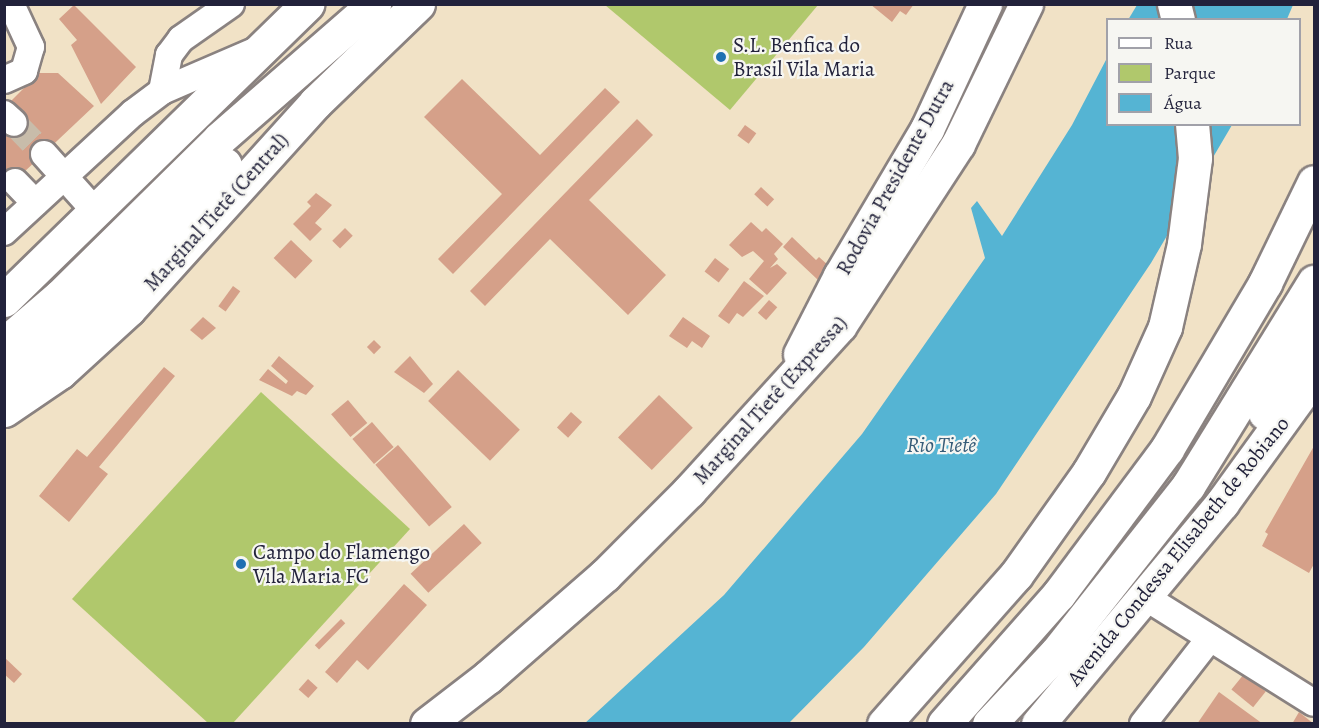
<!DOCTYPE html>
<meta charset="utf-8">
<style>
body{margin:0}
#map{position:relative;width:1319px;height:728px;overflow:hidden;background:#f1e2c6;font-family:Alegreya,serif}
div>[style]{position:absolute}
.green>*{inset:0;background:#b0c86c}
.water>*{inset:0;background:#55b4d3}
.building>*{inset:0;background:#d5a089;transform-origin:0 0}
.minor-tunnel>*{height:26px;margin-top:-13px;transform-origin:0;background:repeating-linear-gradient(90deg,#c8bcaa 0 26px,transparent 0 39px)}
.roads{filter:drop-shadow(2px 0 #8a8280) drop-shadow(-2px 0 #8a8280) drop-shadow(0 2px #8a8280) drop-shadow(0 -2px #8a8280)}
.minor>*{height:26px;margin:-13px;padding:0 13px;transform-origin:13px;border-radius:13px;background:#fff}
.highway>*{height:33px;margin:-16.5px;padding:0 16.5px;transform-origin:16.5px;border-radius:16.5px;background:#fff}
.dots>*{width:16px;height:16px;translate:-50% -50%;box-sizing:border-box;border:3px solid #f6f6f2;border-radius:50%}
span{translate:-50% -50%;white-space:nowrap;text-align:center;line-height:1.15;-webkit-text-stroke:4.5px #f6f6f2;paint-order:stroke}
.poi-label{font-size:21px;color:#22223b}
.left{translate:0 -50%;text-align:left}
.street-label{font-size:21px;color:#22223b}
.water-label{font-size:22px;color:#365c78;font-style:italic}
.frame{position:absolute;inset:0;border:6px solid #22223b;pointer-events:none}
.legend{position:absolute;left:1106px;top:18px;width:195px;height:108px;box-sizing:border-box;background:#f6f6f2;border:2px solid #a1a1a9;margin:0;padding:8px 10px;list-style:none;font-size:18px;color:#22223b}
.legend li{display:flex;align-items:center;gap:12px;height:30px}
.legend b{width:30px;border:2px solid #a1a1a9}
</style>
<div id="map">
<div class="green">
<div style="clip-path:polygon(605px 5px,605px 4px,818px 5px,730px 110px)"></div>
<div style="clip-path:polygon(261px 392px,410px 529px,233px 723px,208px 723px,72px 599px)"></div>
</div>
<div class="water">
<div style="clip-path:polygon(1137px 5px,1293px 5px,1287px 19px,1128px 20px)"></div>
<div style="clip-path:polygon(1107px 58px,1108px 124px,1232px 125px,1151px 263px,996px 494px,864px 647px,789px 723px,584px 724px,724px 595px,862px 434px,985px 258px,971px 208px,977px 201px,1002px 236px,1072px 125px)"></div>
</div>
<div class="building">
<div style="clip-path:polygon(870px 4px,914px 4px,906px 15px,900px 11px,892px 22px)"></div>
<div style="clip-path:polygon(74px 5px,136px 67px,101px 104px,71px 45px,77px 40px,59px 19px)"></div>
<div style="clip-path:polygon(39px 73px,58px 73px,94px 106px,4px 191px,4px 132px,18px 119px,5px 107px)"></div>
<div style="clip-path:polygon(462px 79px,540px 155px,605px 88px,620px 102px,453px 274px,438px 259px,502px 194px,424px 117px)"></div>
<div style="clip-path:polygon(637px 119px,653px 135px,589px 200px,666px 275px,628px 315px,550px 239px,485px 306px,470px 291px)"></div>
<div style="left:745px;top:125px;width:14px;height:13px;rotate:36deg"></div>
<div style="left:761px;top:187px;width:18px;height:10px;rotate:43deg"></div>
<div style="clip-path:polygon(316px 193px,332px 205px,315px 223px,322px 229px,310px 241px,293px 224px,311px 206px,307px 202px)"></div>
<div style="clip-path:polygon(751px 222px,762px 232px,766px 228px,783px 244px,774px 254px,778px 259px,770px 268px,777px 264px,787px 273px,767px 295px,749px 279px,764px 261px,753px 251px,742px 257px,729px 245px)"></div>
<div style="left:345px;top:228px;width:11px;height:18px;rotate:45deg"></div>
<div style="clip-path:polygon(792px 237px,816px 260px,819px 257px,829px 266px,818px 280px,783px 247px)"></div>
<div style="left:291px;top:240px;width:30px;height:25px;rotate:44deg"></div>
<div style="left:715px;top:258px;width:18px;height:17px;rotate:38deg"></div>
<div style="clip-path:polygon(744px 281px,764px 296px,743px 317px,737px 313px,729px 324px,718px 316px)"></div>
<div style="left:233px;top:286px;width:9px;height:25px;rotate:36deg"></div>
<div style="left:769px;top:300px;width:11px;height:17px;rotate:41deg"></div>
<div style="clip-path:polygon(203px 317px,216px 328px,202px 340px,190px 330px)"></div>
<div style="clip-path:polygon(683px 317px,710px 336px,702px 348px,692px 341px,687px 348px,669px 336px)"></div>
<div style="left:374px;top:340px;width:10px;height:10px;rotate:45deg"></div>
<div style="clip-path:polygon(279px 356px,314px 386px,306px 395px,297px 391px,292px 396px,259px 380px,268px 369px,286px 384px,288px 381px,271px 366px)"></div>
<div style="clip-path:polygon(410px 356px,433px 384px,424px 393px,394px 372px)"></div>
<div style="clip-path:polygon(164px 367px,175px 376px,99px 467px,108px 474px,69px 522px,39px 496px,77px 449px,87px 457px)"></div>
<div style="left:458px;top:370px;width:86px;height:43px;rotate:44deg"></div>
<div style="left:659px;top:395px;width:47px;height:59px;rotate:44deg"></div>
<div style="left:348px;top:400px;width:30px;height:22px;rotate:50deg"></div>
<div style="left:571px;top:412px;width:15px;height:21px;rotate:42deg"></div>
<div style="left:372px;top:422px;width:33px;height:26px;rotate:49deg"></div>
<div style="left:398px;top:445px;width:82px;height:30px;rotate:49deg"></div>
<div style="clip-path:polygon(1314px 446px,1314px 564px,1309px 573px,1262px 546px,1268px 534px,1265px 532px)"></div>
<div style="left:464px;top:524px;width:26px;height:73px;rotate:47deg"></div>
<div style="clip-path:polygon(404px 584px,427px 605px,368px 670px,357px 660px,337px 683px,325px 672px)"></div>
<div style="left:341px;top:619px;width:6px;height:37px;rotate:45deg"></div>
<div style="clip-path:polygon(4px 657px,22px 674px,14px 683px,4px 674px)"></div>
<div style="left:1244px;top:674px;width:28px;height:20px;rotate:39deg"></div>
<div style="left:308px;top:679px;width:13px;height:14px;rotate:42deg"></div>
<div style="clip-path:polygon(1219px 692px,1263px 724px,1197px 724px)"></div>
<div style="clip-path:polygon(1299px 712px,1314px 724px,1292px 724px)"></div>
</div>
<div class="minor-tunnel">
<div style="left:14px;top:123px;width:43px;rotate:45.9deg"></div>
</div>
<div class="roads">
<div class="minor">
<div style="left:4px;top:80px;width:22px;rotate:-24deg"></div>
<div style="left:24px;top:71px;width:25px;rotate:-74deg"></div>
<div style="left:31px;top:47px;width:47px;rotate:-114.9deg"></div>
<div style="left:162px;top:91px;width:37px;rotate:-79deg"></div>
<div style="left:169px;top:55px;width:20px;rotate:-53deg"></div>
<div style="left:181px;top:39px;width:61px;rotate:-35deg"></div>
<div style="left:4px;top:114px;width:13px;rotate:42deg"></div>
<div style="left:44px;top:154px;width:75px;rotate:48.2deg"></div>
<div style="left:15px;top:182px;width:29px;rotate:46deg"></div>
<div style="left:4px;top:232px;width:176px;rotate:-42.7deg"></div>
<div style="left:133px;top:113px;width:36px;rotate:-37deg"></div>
<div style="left:162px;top:91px;width:98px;rotate:-23.4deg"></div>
<div style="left:1145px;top:597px;width:199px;rotate:32.1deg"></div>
<div style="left:1143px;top:724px;width:109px;rotate:-52.1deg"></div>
</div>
<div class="highway">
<div style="left:1174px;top:4px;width:16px;rotate:76deg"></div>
<div style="left:4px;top:300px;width:424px;rotate:-44.3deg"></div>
<div style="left:4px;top:344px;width:74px;rotate:-40.6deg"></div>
<div style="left:60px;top:296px;width:223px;rotate:-44.6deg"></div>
<div style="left:219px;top:139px;width:206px;rotate:-41.1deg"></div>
<div style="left:800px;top:354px;width:88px;rotate:-62.9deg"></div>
<div style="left:840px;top:276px;width:171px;rotate:-59.4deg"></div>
<div style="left:927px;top:129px;width:138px;rotate:-65.1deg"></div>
<div style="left:4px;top:377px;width:96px;rotate:-38.7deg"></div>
<div style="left:79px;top:317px;width:211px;rotate:-46.3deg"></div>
<div style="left:4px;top:410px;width:68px;rotate:-34.2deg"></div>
<div style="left:60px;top:372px;width:93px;rotate:-42.4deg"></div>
<div style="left:129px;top:309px;width:278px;rotate:-47.9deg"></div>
<div style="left:315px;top:103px;width:143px;rotate:-43.9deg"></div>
<div style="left:1265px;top:413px;width:97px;rotate:-59.7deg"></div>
<div style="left:427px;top:724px;width:77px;rotate:-37.6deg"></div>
<div style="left:488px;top:677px;width:155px;rotate:-41.1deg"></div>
<div style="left:605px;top:575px;width:119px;rotate:-45deg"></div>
<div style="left:689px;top:491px;width:224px;rotate:-47.7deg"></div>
<div style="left:840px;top:325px;width:216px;rotate:-56.9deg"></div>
<div style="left:958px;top:144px;width:156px;rotate:-64.1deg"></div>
<div style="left:884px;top:724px;width:199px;rotate:-48.5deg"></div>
<div style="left:1016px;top:575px;width:126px;rotate:-54.7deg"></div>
<div style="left:1089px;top:472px;width:88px;rotate:-59.4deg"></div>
<div style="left:1134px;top:396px;width:76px;rotate:-65.8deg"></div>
<div style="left:1165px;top:327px;width:85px;rotate:-77.1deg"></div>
<div style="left:1184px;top:244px;width:87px;rotate:-82.7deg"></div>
<div style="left:1195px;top:158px;width:34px;rotate:-95deg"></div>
<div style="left:944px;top:724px;width:174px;rotate:-48.5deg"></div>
<div style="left:1059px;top:594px;width:181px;rotate:-53.3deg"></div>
<div style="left:1167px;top:449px;width:193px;rotate:-59.4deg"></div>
<div style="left:1265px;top:283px;width:112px;rotate:-64.1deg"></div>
<div style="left:989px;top:724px;width:98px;rotate:-46.7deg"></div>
<div style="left:1056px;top:653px;width:213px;rotate:-51.7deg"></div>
<div style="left:1188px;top:486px;width:240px;rotate:-58.3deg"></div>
<div style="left:1038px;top:724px;width:288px;rotate:-50.2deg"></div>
<div style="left:1222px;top:503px;width:157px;rotate:-54.1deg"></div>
</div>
</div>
<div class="dots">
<div style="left:721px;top:57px;background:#1f6fb2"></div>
<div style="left:241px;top:564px;background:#1f6fb2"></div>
</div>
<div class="poi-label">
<span class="left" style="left:733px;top:57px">S.L. Benfica do<br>Brasil Vila Maria</span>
<span class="left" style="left:253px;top:564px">Campo do Flamengo<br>Vila Maria FC</span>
</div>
<div class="street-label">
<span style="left:895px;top:177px;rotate:-61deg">Rodovia Presidente Dutra</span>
<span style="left:216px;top:212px;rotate:-48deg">Marginal Tietê (Central)</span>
<span style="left:770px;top:400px;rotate:-48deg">Marginal Tietê (Expressa)</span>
<span style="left:1178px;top:551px;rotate:-51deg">Avenida Condessa Elisabeth de Robiano</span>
</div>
<div class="water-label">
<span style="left:941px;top:446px">Rio Tietê</span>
</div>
<div class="frame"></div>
<ul class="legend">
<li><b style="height:8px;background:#fff"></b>Rua</li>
<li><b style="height:16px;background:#b0c86c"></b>Parque</li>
<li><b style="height:16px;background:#55b4d3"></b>Água</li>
</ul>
</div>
